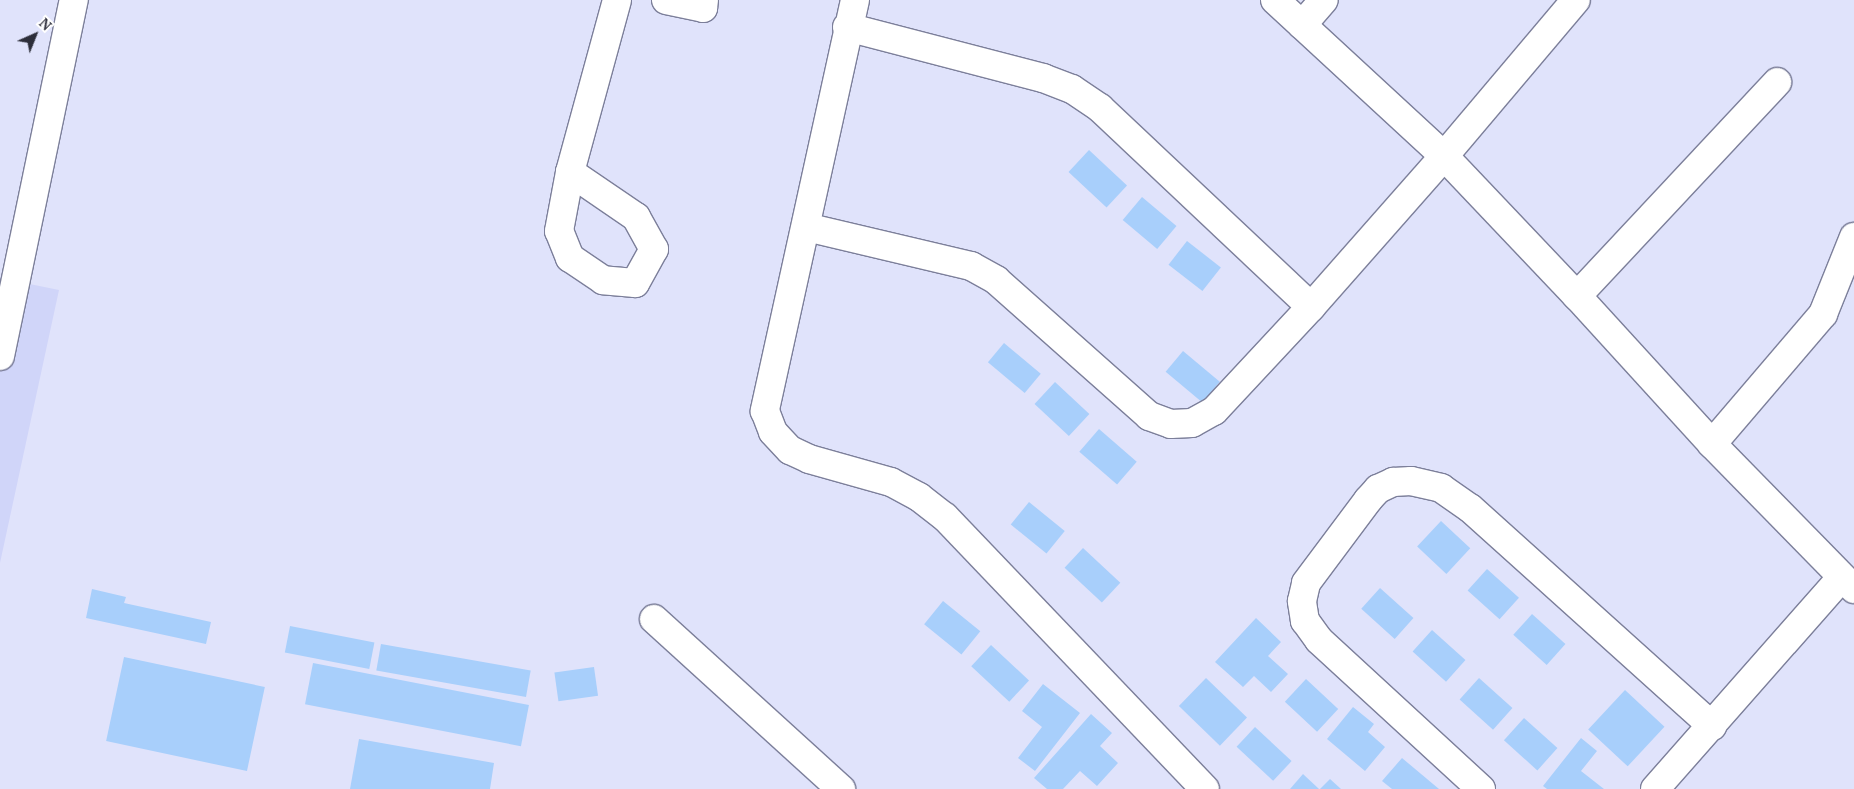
<!DOCTYPE html>
<style>
body{margin:0}
#map{position:relative;width:1854px;height:789px;overflow:hidden;background:#e0e3fb;font-family:"PT Serif",serif}
div>[style]{position:absolute}
.built>*{inset:0;background:#d0d5f9}
.building>*{inset:0;background:#a8cffb;transform-origin:0 0}
.roads{filter:drop-shadow(1px 0 #7c7f9a) drop-shadow(-1px 0 #7c7f9a) drop-shadow(0 1px #7c7f9a) drop-shadow(0 -1px #7c7f9a)}
.minor>*{height:28px;margin:-14px;padding:0 14px;transform-origin:14px;border-radius:14px;background:#fff}
span{translate:-50% -50%;white-space:nowrap;text-align:center;line-height:1.15;-webkit-text-stroke:4.5px #fff;paint-order:stroke}
.north{position:absolute;left:10px;top:10px;width:50px;height:50px;-webkit-text-stroke:4px #fff;paint-order:stroke;rotate:44deg;font-size:14px;font-weight:700;line-height:20px;text-align:center;color:#2d2e3a}
.north::after{content:'';display:block;margin:auto;width:18px;height:22px;background:#2d2e3a;clip-path:polygon(50% 0,100% 100%,50% 72%,0 100%)}
</style>
<div id="map">
<div class="built">
<div style="clip-path:polygon(0 278px,59px 290px,0 563px)"></div>
</div>
<div class="building">
<div style="left:1089px;top:150px;width:52px;height:30px;rotate:43deg"></div>
<div style="left:1142px;top:197px;width:45px;height:30px;rotate:40deg"></div>
<div style="left:1187px;top:241px;width:43px;height:30px;rotate:38deg"></div>
<div style="left:1004px;top:343px;width:48px;height:25px;rotate:40deg"></div>
<div style="left:1183px;top:351px;width:48px;height:27px;rotate:40deg"></div>
<div style="left:1055px;top:382px;width:47px;height:30px;rotate:43deg"></div>
<div style="left:1099px;top:429px;width:50px;height:30px;rotate:41deg"></div>
<div style="left:1029px;top:502px;width:46px;height:29px;rotate:39deg"></div>
<div style="left:1441px;top:521px;width:40px;height:35px;rotate:43deg"></div>
<div style="left:1083px;top:548px;width:51px;height:27px;rotate:43deg"></div>
<div style="left:1487px;top:569px;width:43px;height:29px;rotate:42deg"></div>
<div style="left:1380px;top:588px;width:45px;height:28px;rotate:42deg"></div>
<div style="clip-path:polygon(92px 589px,126px 597px,124px 603px,211px 622px,206px 644px,86px 618px)"></div>
<div style="left:943px;top:601px;width:48px;height:30px;rotate:39deg"></div>
<div style="left:1532px;top:614px;width:45px;height:28px;rotate:42deg"></div>
<div style="clip-path:polygon(1256px 618px,1281px 642px,1268px 656px,1288px 674px,1271px 692px,1254px 676px,1243px 687px,1215px 662px)"></div>
<div style="left:290px;top:626px;width:86px;height:27px;rotate:11deg"></div>
<div style="left:1432px;top:630px;width:45px;height:29px;rotate:42deg"></div>
<div style="left:381px;top:644px;width:152px;height:27px;rotate:10deg"></div>
<div style="left:991px;top:645px;width:52px;height:29px;rotate:43deg"></div>
<div style="left:124px;top:657px;width:144px;height:86px;rotate:12deg"></div>
<div style="left:313px;top:663px;width:220px;height:42px;rotate:11deg"></div>
<div style="left:594px;top:667px;width:29px;height:40px;rotate:82deg"></div>
<div style="left:1206px;top:678px;width:57px;height:39px;rotate:44deg"></div>
<div style="left:1479px;top:678px;width:45px;height:29px;rotate:42deg"></div>
<div style="left:1306px;top:679px;width:44px;height:31px;rotate:43deg"></div>
<div style="clip-path:polygon(1043px 684px,1080px 713px,1035px 771px,1018px 758px,1042px 727px,1022px 711px)"></div>
<div style="left:1625px;top:690px;width:54px;height:54px;rotate:43deg"></div>
<div style="clip-path:polygon(1353px 707px,1374px 724px,1368px 732px,1385px 747px,1365px 771px,1327px 739px)"></div>
<div style="clip-path:polygon(1091px 714px,1112px 733px,1100px 746px,1118px 763px,1097px 786px,1080px 771px,1063px 789px,1047px 789px,1034px 778px)"></div>
<div style="left:1524px;top:718px;width:45px;height:30px;rotate:42deg"></div>
<div style="left:1255px;top:727px;width:50px;height:27px;rotate:43deg"></div>
<div style="clip-path:polygon(1581px 738px,1597px 751px,1581px 771px,1604px 789px,1547px 789px,1543px 786px)"></div>
<div style="clip-path:polygon(359px 739px,494px 763px,490px 789px,350px 789px)"></div>
<div style="clip-path:polygon(1402px 758px,1439px 789px,1392px 789px,1382px 781px)"></div>
<div style="clip-path:polygon(1303px 774px,1319px 789px,1290px 789px)"></div>
<div style="clip-path:polygon(1330px 779px,1341px 789px,1320px 789px)"></div>
</div>
<div class="roads">
<div class="minor">
<div style="left:666px;top:0;width:38px;rotate:12deg"></div>
<div style="left:703px;top:8px;width:8px;rotate:-83deg"></div>
<div style="left:855px;top:0;width:421px;rotate:102.4deg"></div>
<div style="left:765px;top:411px;width:22px;rotate:69deg"></div>
<div style="left:773px;top:432px;width:25px;rotate:47deg"></div>
<div style="left:790px;top:450px;width:21px;rotate:25deg"></div>
<div style="left:809px;top:459px;width:85px;rotate:15.7deg"></div>
<div style="left:891px;top:482px;width:32px;rotate:28deg"></div>
<div style="left:919px;top:497px;width:33px;rotate:38deg"></div>
<div style="left:945px;top:517px;width:376px;rotate:46.3deg"></div>
<div style="left:1275px;top:0;width:230px;rotate:42.7deg"></div>
<div style="left:1444px;top:156px;width:193px;rotate:46.5deg"></div>
<div style="left:1577px;top:296px;width:200px;rotate:47.6deg"></div>
<div style="left:1712px;top:444px;width:203px;rotate:45.6deg"></div>
<div style="left:1302px;top:25px;width:33px;rotate:-49deg"></div>
<div style="left:847px;top:27px;width:203px;rotate:14.6deg"></div>
<div style="left:1043px;top:78px;width:31px;rotate:21deg"></div>
<div style="left:1072px;top:89px;width:34px;rotate:34deg"></div>
<div style="left:1100px;top:108px;width:290px;rotate:43.3deg"></div>
<div style="left:570px;top:172px;width:80px;rotate:34.3deg"></div>
<div style="left:636px;top:217px;width:37px;rotate:61deg"></div>
<div style="left:654px;top:249px;width:39px;rotate:119deg"></div>
<div style="left:635px;top:283px;width:32px;rotate:-175deg"></div>
<div style="left:603px;top:280px;width:40px;rotate:-146deg"></div>
<div style="left:570px;top:258px;width:29px;rotate:-112deg"></div>
<div style="left:559px;top:231px;width:60px;rotate:-79.4deg"></div>
<div style="left:570px;top:172px;width:178px;rotate:-74.7deg"></div>
<div style="left:806px;top:227px;width:170px;rotate:13.3deg"></div>
<div style="left:971px;top:266px;width:29px;rotate:29deg"></div>
<div style="left:996px;top:280px;width:205px;rotate:41.6deg"></div>
<div style="left:1149px;top:416px;width:23px;rotate:20deg"></div>
<div style="left:1171px;top:424px;width:21px;rotate:-3deg"></div>
<div style="left:1192px;top:423px;width:25px;rotate:-29deg"></div>
<div style="left:1214px;top:411px;width:142px;rotate:-47deg"></div>
<div style="left:1311px;top:307px;width:201px;rotate:-48.6deg"></div>
<div style="left:1444px;top:156px;width:204px;rotate:-49.8deg"></div>
<div style="left:1577px;top:296px;width:293px;rotate:-46.9deg"></div>
<div style="left:0;top:356px;width:364px;rotate:-78.3deg"></div>
<div style="left:1712px;top:444px;width:171px;rotate:-49.5deg"></div>
<div style="left:1823px;top:314px;width:83px;rotate:-68.1deg"></div>
<div style="left:654px;top:619px;width:253px;rotate:42.3deg"></div>
<div style="left:1481px;top:789px;width:220px;rotate:-137.4deg"></div>
<div style="left:1319px;top:640px;width:24px;rotate:-126deg"></div>
<div style="left:1305px;top:621px;width:20px;rotate:-99deg"></div>
<div style="left:1302px;top:601px;width:18px;rotate:-77deg"></div>
<div style="left:1306px;top:583px;width:104px;rotate:-53.2deg"></div>
<div style="left:1368px;top:500px;width:15px;rotate:-48deg"></div>
<div style="left:1378px;top:489px;width:17px;rotate:-25deg"></div>
<div style="left:1393px;top:482px;width:18px;rotate:-3deg"></div>
<div style="left:1411px;top:481px;width:31px;rotate:13deg"></div>
<div style="left:1441px;top:488px;width:35px;rotate:35deg"></div>
<div style="left:1470px;top:508px;width:326px;rotate:42deg"></div>
<div style="left:1655px;top:789px;width:281px;rotate:-48.6deg"></div>
</div>
</div>
<div class="north">N</div>
</div>
